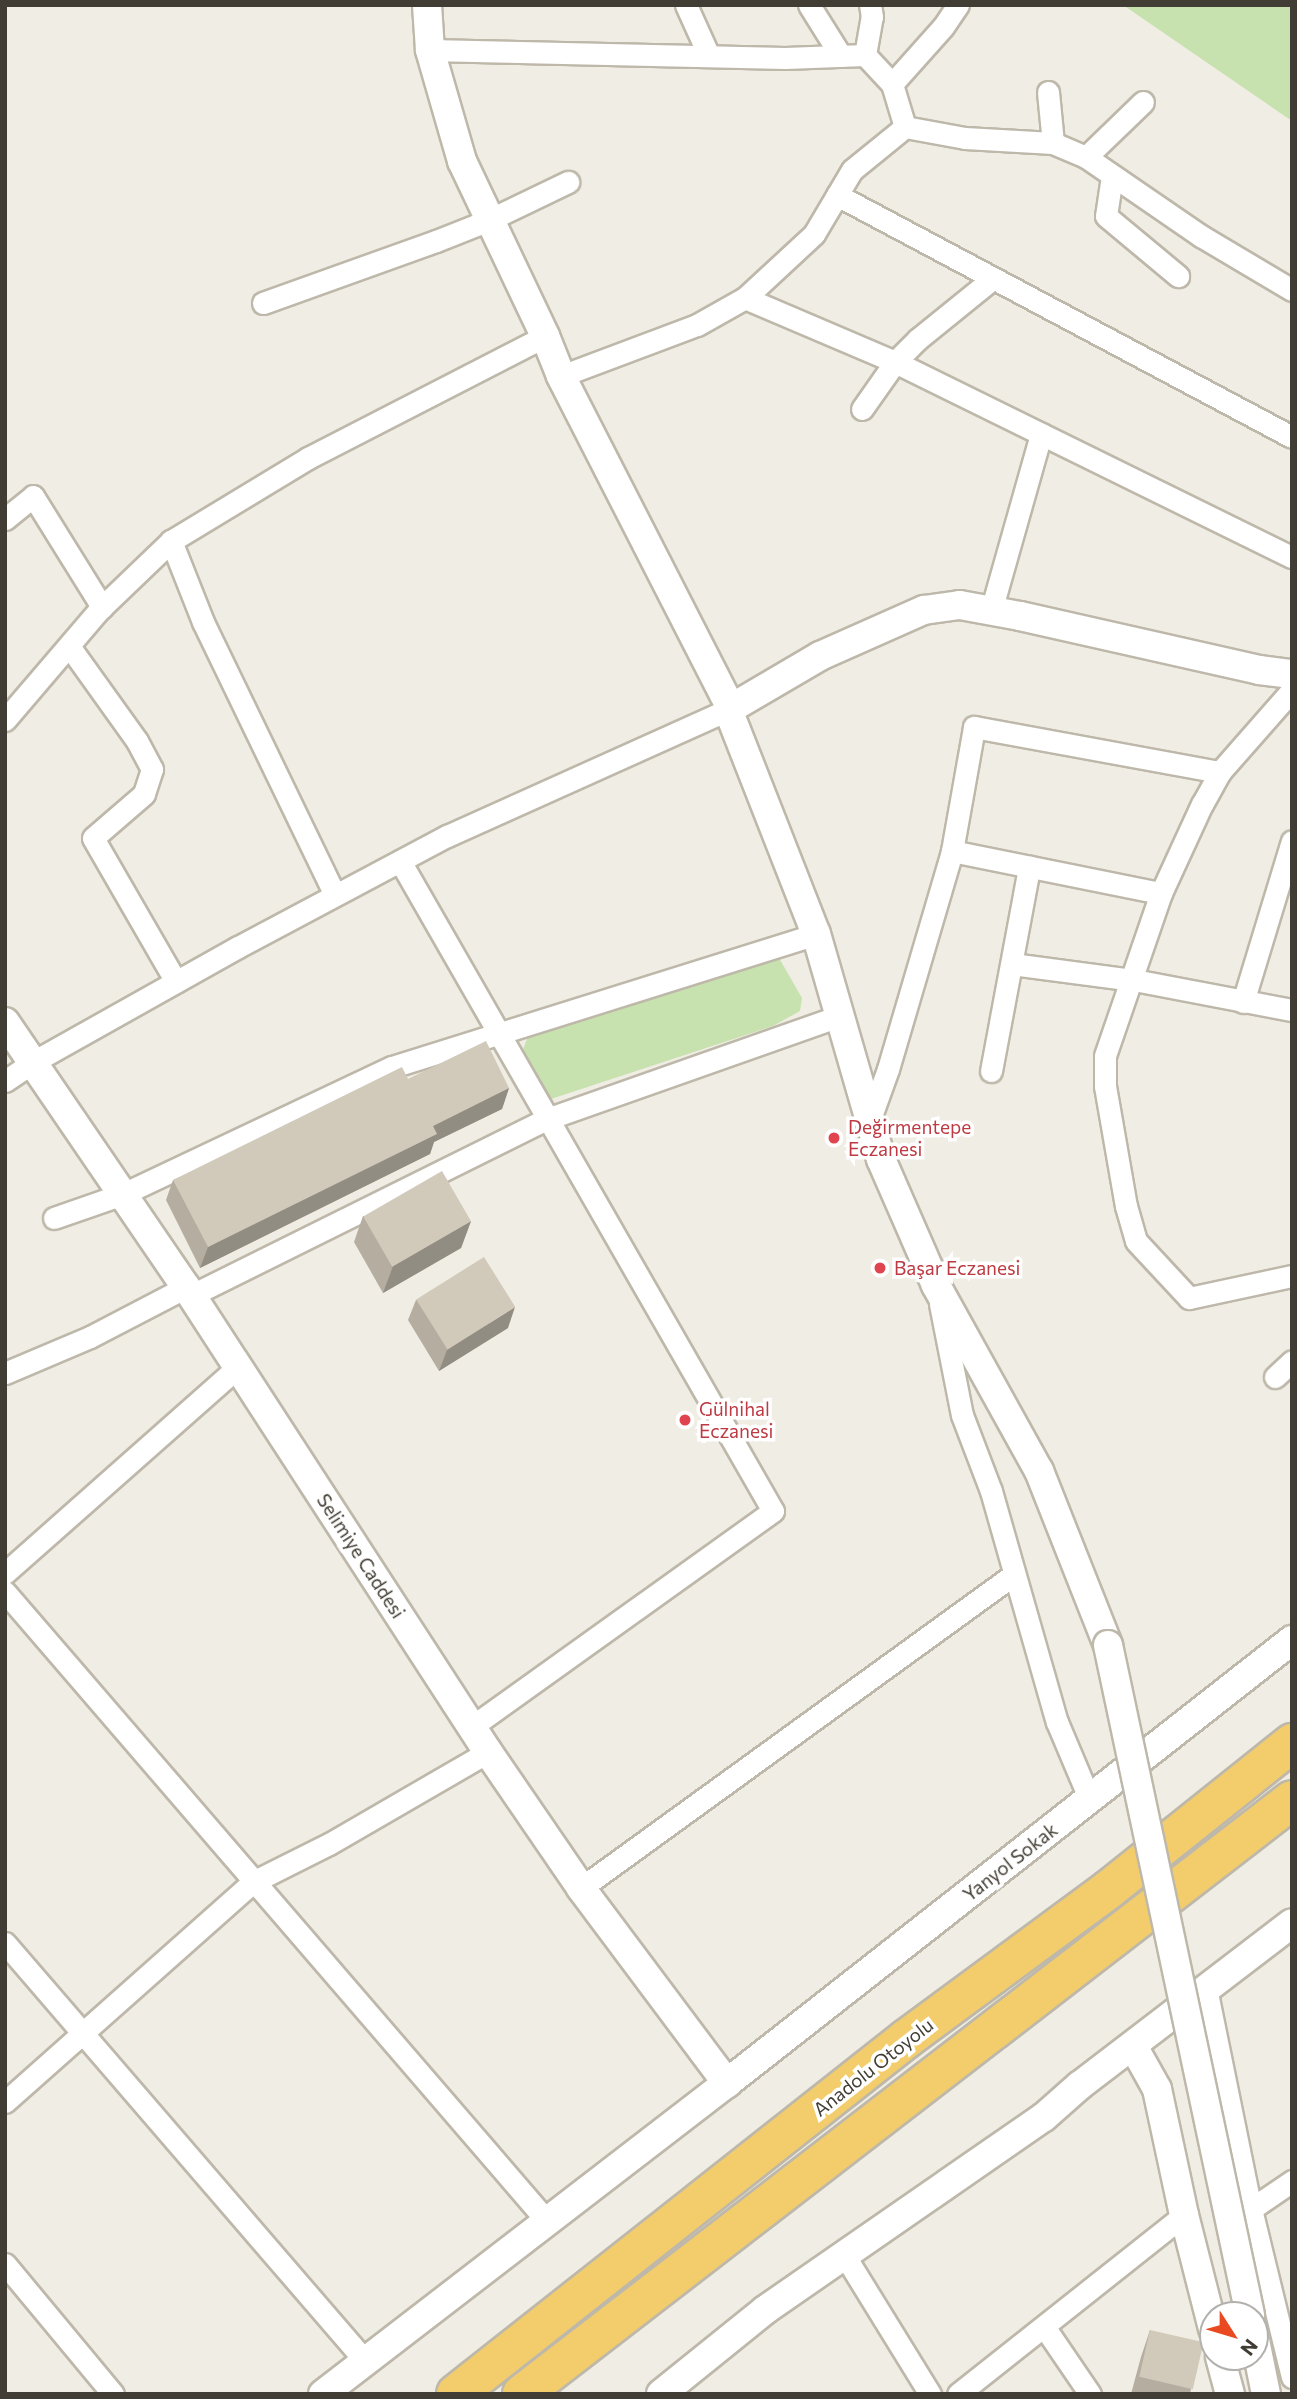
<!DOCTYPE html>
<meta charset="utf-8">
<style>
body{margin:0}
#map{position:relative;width:1297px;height:2399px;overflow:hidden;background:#f0ede4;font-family:Commissioner,sans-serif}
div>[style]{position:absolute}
.green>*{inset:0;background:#c8e2af}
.roads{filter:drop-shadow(2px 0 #beb8aa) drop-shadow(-2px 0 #beb8aa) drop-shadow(0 2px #beb8aa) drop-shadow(0 -2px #beb8aa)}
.minor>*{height:21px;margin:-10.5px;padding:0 10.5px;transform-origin:10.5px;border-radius:10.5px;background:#fff}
.tertiary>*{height:28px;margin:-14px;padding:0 14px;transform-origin:14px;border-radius:14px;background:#fff}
.motorway>*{height:38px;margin:-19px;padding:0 19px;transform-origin:19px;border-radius:19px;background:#f3cd6c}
.bridges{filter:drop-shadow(2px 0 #beb8aa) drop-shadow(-2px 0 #beb8aa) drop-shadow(0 2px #beb8aa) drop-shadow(0 -2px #beb8aa)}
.tertiary-bridge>*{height:28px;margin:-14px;padding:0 14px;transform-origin:14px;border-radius:14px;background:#fff}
.wall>*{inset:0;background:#b4ada0}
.shaded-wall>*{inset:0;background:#928d82}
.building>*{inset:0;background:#d1c9ba;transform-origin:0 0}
.dots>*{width:19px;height:19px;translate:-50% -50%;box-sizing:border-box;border:4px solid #fff;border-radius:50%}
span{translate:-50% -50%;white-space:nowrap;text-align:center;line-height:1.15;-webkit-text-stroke:7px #fff;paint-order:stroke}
.health-label{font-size:19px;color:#be3a42}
.left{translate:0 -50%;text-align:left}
.street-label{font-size:19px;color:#423d34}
.frame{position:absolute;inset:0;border:7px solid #423d34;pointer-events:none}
.north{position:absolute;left:1199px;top:2301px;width:70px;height:70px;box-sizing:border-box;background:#fff;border:2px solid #b3b1ae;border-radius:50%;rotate:127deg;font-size:19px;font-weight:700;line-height:28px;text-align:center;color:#423d34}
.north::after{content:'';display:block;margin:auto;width:24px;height:32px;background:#ea4a21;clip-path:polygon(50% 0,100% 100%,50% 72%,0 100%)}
</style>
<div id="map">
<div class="green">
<div style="clip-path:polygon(1123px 5px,1292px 5px,1292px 121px)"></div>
<div style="clip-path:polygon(779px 958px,802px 998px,800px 1011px,773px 1026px,551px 1099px,522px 1052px,529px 1034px)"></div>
</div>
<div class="roads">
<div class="minor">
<div style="left:686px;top:5px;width:56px;rotate:65.7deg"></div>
<div style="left:809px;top:5px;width:60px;rotate:57.9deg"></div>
<div style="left:430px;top:50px;width:355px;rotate:1.3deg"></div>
<div style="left:785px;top:58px;width:80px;rotate:-2.1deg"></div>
<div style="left:865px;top:55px;width:40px;rotate:47deg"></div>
<div style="left:865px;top:55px;width:39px;rotate:-80deg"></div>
<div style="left:872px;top:17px;width:12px;rotate:-99deg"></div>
<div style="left:1048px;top:92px;width:51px;rotate:84.4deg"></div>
<div style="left:905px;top:127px;width:45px;rotate:-106.8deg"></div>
<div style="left:892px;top:84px;width:76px;rotate:-48.2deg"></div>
<div style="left:943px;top:27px;width:27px;rotate:-56deg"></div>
<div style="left:1086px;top:157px;width:79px;rotate:-44deg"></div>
<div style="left:1112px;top:176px;width:40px;rotate:98.5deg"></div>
<div style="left:1106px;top:216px;width:94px;rotate:39.8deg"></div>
<div style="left:837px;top:195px;width:515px;rotate:28.01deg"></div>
<div style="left:745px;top:298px;width:94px;rotate:-42.8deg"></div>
<div style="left:814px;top:234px;width:74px;rotate:-59.3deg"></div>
<div style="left:852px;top:170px;width:68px;rotate:-39.1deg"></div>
<div style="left:905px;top:127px;width:61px;rotate:10.4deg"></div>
<div style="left:965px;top:138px;width:88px;rotate:3.3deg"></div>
<div style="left:1053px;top:143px;width:36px;rotate:23deg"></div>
<div style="left:1086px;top:157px;width:140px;rotate:34.5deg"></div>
<div style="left:1201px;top:236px;width:106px;rotate:30.7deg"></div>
<div style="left:263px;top:303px;width:184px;rotate:-19.7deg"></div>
<div style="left:436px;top:241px;width:57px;rotate:-21.6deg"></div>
<div style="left:489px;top:220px;width:88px;rotate:-25.7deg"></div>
<div style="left:561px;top:376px;width:145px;rotate:-20.6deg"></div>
<div style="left:697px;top:325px;width:55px;rotate:-29.4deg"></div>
<div style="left:745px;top:298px;width:163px;rotate:23.1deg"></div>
<div style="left:895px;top:362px;width:442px;rotate:26.2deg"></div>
<div style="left:862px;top:409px;width:57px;rotate:-54.9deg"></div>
<div style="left:895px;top:362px;width:33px;rotate:-45deg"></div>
<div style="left:918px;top:339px;width:95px;rotate:-39deg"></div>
<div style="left:5px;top:519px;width:36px;rotate:-39deg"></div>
<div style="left:33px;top:496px;width:131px;rotate:58.1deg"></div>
<div style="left:171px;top:541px;width:87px;rotate:68.4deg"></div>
<div style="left:203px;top:622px;width:303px;rotate:64.2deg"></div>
<div style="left:991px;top:611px;width:184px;rotate:-74.2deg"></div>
<div style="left:69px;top:646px;width:117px;rotate:54.4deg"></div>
<div style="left:137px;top:741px;width:32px;rotate:62deg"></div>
<div style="left:152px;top:769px;width:26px;rotate:108deg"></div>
<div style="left:144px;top:794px;width:67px;rotate:139.2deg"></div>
<div style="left:93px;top:838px;width:166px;rotate:60deg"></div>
<div style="left:1292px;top:690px;width:109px;rotate:131.3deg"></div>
<div style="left:1220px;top:772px;width:37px;rotate:119deg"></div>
<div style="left:1202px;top:804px;width:98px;rotate:114.7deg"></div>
<div style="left:1161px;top:893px;width:172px;rotate:109deg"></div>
<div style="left:1105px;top:1056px;width:30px;rotate:90deg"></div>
<div style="left:1105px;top:1086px;width:122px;rotate:80.1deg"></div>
<div style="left:1126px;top:1206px;width:36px;rotate:74deg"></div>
<div style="left:1136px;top:1241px;width:78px;rotate:47.1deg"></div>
<div style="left:1189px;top:1298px;width:105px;rotate:-12.1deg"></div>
<div style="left:5px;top:720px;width:145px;rotate:-49.5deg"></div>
<div style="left:99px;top:610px;width:100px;rotate:-43.8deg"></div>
<div style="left:171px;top:541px;width:160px;rotate:-31.2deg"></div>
<div style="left:308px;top:458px;width:267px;rotate:-27.2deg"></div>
<div style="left:952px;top:851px;width:213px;rotate:11.4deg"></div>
<div style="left:400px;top:861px;width:749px;rotate:60.15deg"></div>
<div style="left:773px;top:1511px;width:371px;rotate:144.4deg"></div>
<div style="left:1012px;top:964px;width:123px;rotate:7.5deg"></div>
<div style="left:1134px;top:980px;width:161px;rotate:10.8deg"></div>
<div style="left:1243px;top:1002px;width:168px;rotate:-73.1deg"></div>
<div style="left:991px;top:1071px;width:208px;rotate:-79.4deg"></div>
<div style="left:5px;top:1081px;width:34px;rotate:-34deg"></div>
<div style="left:33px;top:1062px;width:235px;rotate:-29.3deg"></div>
<div style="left:238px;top:947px;width:237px;rotate:-28deg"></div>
<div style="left:447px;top:836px;width:308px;rotate:-24.2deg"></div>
<div style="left:870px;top:1119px;width:53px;rotate:-70.2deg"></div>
<div style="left:888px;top:1069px;width:227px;rotate:-73.6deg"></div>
<div style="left:952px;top:851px;width:126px;rotate:-79.9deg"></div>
<div style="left:974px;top:727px;width:250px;rotate:10.4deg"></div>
<div style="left:54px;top:1218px;width:73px;rotate:-19.2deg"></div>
<div style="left:123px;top:1194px;width:297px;rotate:-25.3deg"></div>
<div style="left:392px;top:1067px;width:444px;rotate:-17.4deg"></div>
<div style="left:192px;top:1295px;width:396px;rotate:-26.4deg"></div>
<div style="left:547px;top:1119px;width:311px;rotate:-19.4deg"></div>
<div style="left:940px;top:1304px;width:113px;rotate:78.8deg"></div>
<div style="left:962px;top:1415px;width:81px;rotate:69.1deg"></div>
<div style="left:991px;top:1491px;width:240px;rotate:74.1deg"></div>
<div style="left:1057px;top:1722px;width:85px;rotate:67.1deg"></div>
<div style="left:5px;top:1373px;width:92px;rotate:-23deg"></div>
<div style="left:90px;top:1337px;width:108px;rotate:-27.5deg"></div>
<div style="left:1275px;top:1377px;width:23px;rotate:-43deg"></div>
<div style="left:5px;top:1573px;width:311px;rotate:-41.5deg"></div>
<div style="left:5px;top:1592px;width:830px;rotate:49.25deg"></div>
<div style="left:581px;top:1888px;width:533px;rotate:-35.92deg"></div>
<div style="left:5px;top:1943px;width:553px;rotate:49.25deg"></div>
<div style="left:1206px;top:1988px;width:226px;rotate:78.5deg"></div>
<div style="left:1251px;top:2209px;width:173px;rotate:76.3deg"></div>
<div style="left:5px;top:2102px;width:332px;rotate:-41.6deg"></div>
<div style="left:253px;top:1882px;width:85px;rotate:-26.6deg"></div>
<div style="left:329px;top:1844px;width:184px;rotate:-30.1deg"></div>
<div style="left:1251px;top:2209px;width:50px;rotate:-34.3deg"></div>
<div style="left:843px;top:2253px;width:166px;rotate:58.3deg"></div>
<div style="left:5px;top:2264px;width:169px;rotate:50.3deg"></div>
<div style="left:1045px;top:2328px;width:80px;rotate:55.7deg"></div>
<div style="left:958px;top:2394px;width:288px;rotate:-38.4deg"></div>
</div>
<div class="tertiary">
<div style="left:427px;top:5px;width:45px;rotate:86.2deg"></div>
<div style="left:430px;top:50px;width:116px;rotate:73.9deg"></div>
<div style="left:462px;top:161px;width:194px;rotate:64.6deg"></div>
<div style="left:545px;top:336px;width:43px;rotate:68.2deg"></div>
<div style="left:561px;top:376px;width:373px;rotate:62.9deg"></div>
<div style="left:5px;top:1022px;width:321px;rotate:55.7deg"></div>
<div style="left:186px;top:1287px;width:554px;rotate:57deg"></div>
<div style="left:488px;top:1752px;width:165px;rotate:55.6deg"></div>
<div style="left:581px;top:1888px;width:244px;rotate:53.2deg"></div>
<div style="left:1108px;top:1645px;width:187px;rotate:-111.6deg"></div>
<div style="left:1039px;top:1471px;width:213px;rotate:-119deg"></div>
<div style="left:936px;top:1285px;width:137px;rotate:-113.6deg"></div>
<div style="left:881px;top:1159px;width:234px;rotate:-106.1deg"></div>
<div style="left:816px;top:934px;width:241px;rotate:-111.4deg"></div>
<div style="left:728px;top:710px;width:107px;rotate:-30.4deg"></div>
<div style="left:820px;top:656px;width:114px;rotate:-23.9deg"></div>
<div style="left:924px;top:610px;width:36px;rotate:-8deg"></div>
<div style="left:960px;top:605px;width:61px;rotate:10.4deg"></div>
<div style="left:1020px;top:616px;width:245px;rotate:12.7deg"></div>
<div style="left:1259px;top:670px;width:33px;rotate:7deg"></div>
<div style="left:1133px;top:2046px;width:49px;rotate:60.8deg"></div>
<div style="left:1157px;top:2089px;width:129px;rotate:77.9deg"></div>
<div style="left:1184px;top:2215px;width:118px;rotate:75.7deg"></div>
<div style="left:1255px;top:2340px;width:55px;rotate:78.5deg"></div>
<div style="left:1220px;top:2357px;width:38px;rotate:75deg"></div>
<div style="left:323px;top:2394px;width:510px;rotate:-37.59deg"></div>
<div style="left:727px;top:2083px;width:718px;rotate:-38.1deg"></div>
<div style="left:661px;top:2394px;width:134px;rotate:-38.9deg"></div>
<div style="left:765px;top:2310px;width:339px;rotate:-34.7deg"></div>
<div style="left:1044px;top:2117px;width:47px;rotate:-41.5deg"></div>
<div style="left:1079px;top:2086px;width:268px;rotate:-37.4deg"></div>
</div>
<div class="motorway">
<div style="left:456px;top:2394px;width:573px;rotate:-38.27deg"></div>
<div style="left:906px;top:2039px;width:251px;rotate:-36.4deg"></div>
<div style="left:1108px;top:1890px;width:236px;rotate:-38.6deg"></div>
<div style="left:522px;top:2394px;width:972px;rotate:-37.65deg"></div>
</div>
</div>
<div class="bridges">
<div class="tertiary-bridge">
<div style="left:1108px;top:1645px;width:685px;rotate:78.03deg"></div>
</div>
</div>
<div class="wall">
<div style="clip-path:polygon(408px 1079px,509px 1088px,502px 1109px,434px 1142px,430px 1154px,200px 1268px,166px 1200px,173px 1180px)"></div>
<div style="clip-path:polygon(363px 1216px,471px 1221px,461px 1248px,383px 1293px,354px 1242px)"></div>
<div style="clip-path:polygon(416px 1300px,508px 1328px,439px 1371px,408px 1320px)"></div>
<div style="clip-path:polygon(1150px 2330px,1191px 2389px,1190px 2394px,1131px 2394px,1141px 2357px)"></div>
</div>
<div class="shaded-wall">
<div style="clip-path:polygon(509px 1088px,502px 1109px,434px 1142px,430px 1154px,200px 1268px,208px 1247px,433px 1126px)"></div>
<div style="clip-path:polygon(471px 1221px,461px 1248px,383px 1293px,393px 1266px)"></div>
<div style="clip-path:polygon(515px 1307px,508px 1328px,439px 1371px,447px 1350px)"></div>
</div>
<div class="building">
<div style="clip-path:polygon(486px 1041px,509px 1088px,433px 1126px,437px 1134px,208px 1247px,173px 1180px,402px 1067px,408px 1079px)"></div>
<div style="left:442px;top:1171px;width:58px;height:91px;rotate:60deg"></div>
<div style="left:484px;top:1257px;width:59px;height:80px;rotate:58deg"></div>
<div style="left:1150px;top:2330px;width:55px;height:48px;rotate:13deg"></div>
</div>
<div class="dots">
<div style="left:834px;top:1138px;background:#e0444e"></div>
<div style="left:880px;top:1268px;background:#e0444e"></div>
<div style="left:685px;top:1420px;background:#e0444e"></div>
</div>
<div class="health-label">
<span class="left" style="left:848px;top:1138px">Değirmentepe<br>Eczanesi</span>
<span class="left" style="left:894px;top:1268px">Başar Eczanesi</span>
<span class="left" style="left:699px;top:1420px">Gülnihal<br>Eczanesi</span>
</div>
<div class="street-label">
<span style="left:361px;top:1556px;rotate:57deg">Selimiye Caddesi</span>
<span style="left:1010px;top:1862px;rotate:-38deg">Yanyol Sokak</span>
<span style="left:873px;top:2067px;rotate:-38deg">Anadolu Otoyolu</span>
</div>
<div class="frame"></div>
<div class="north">N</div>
</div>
